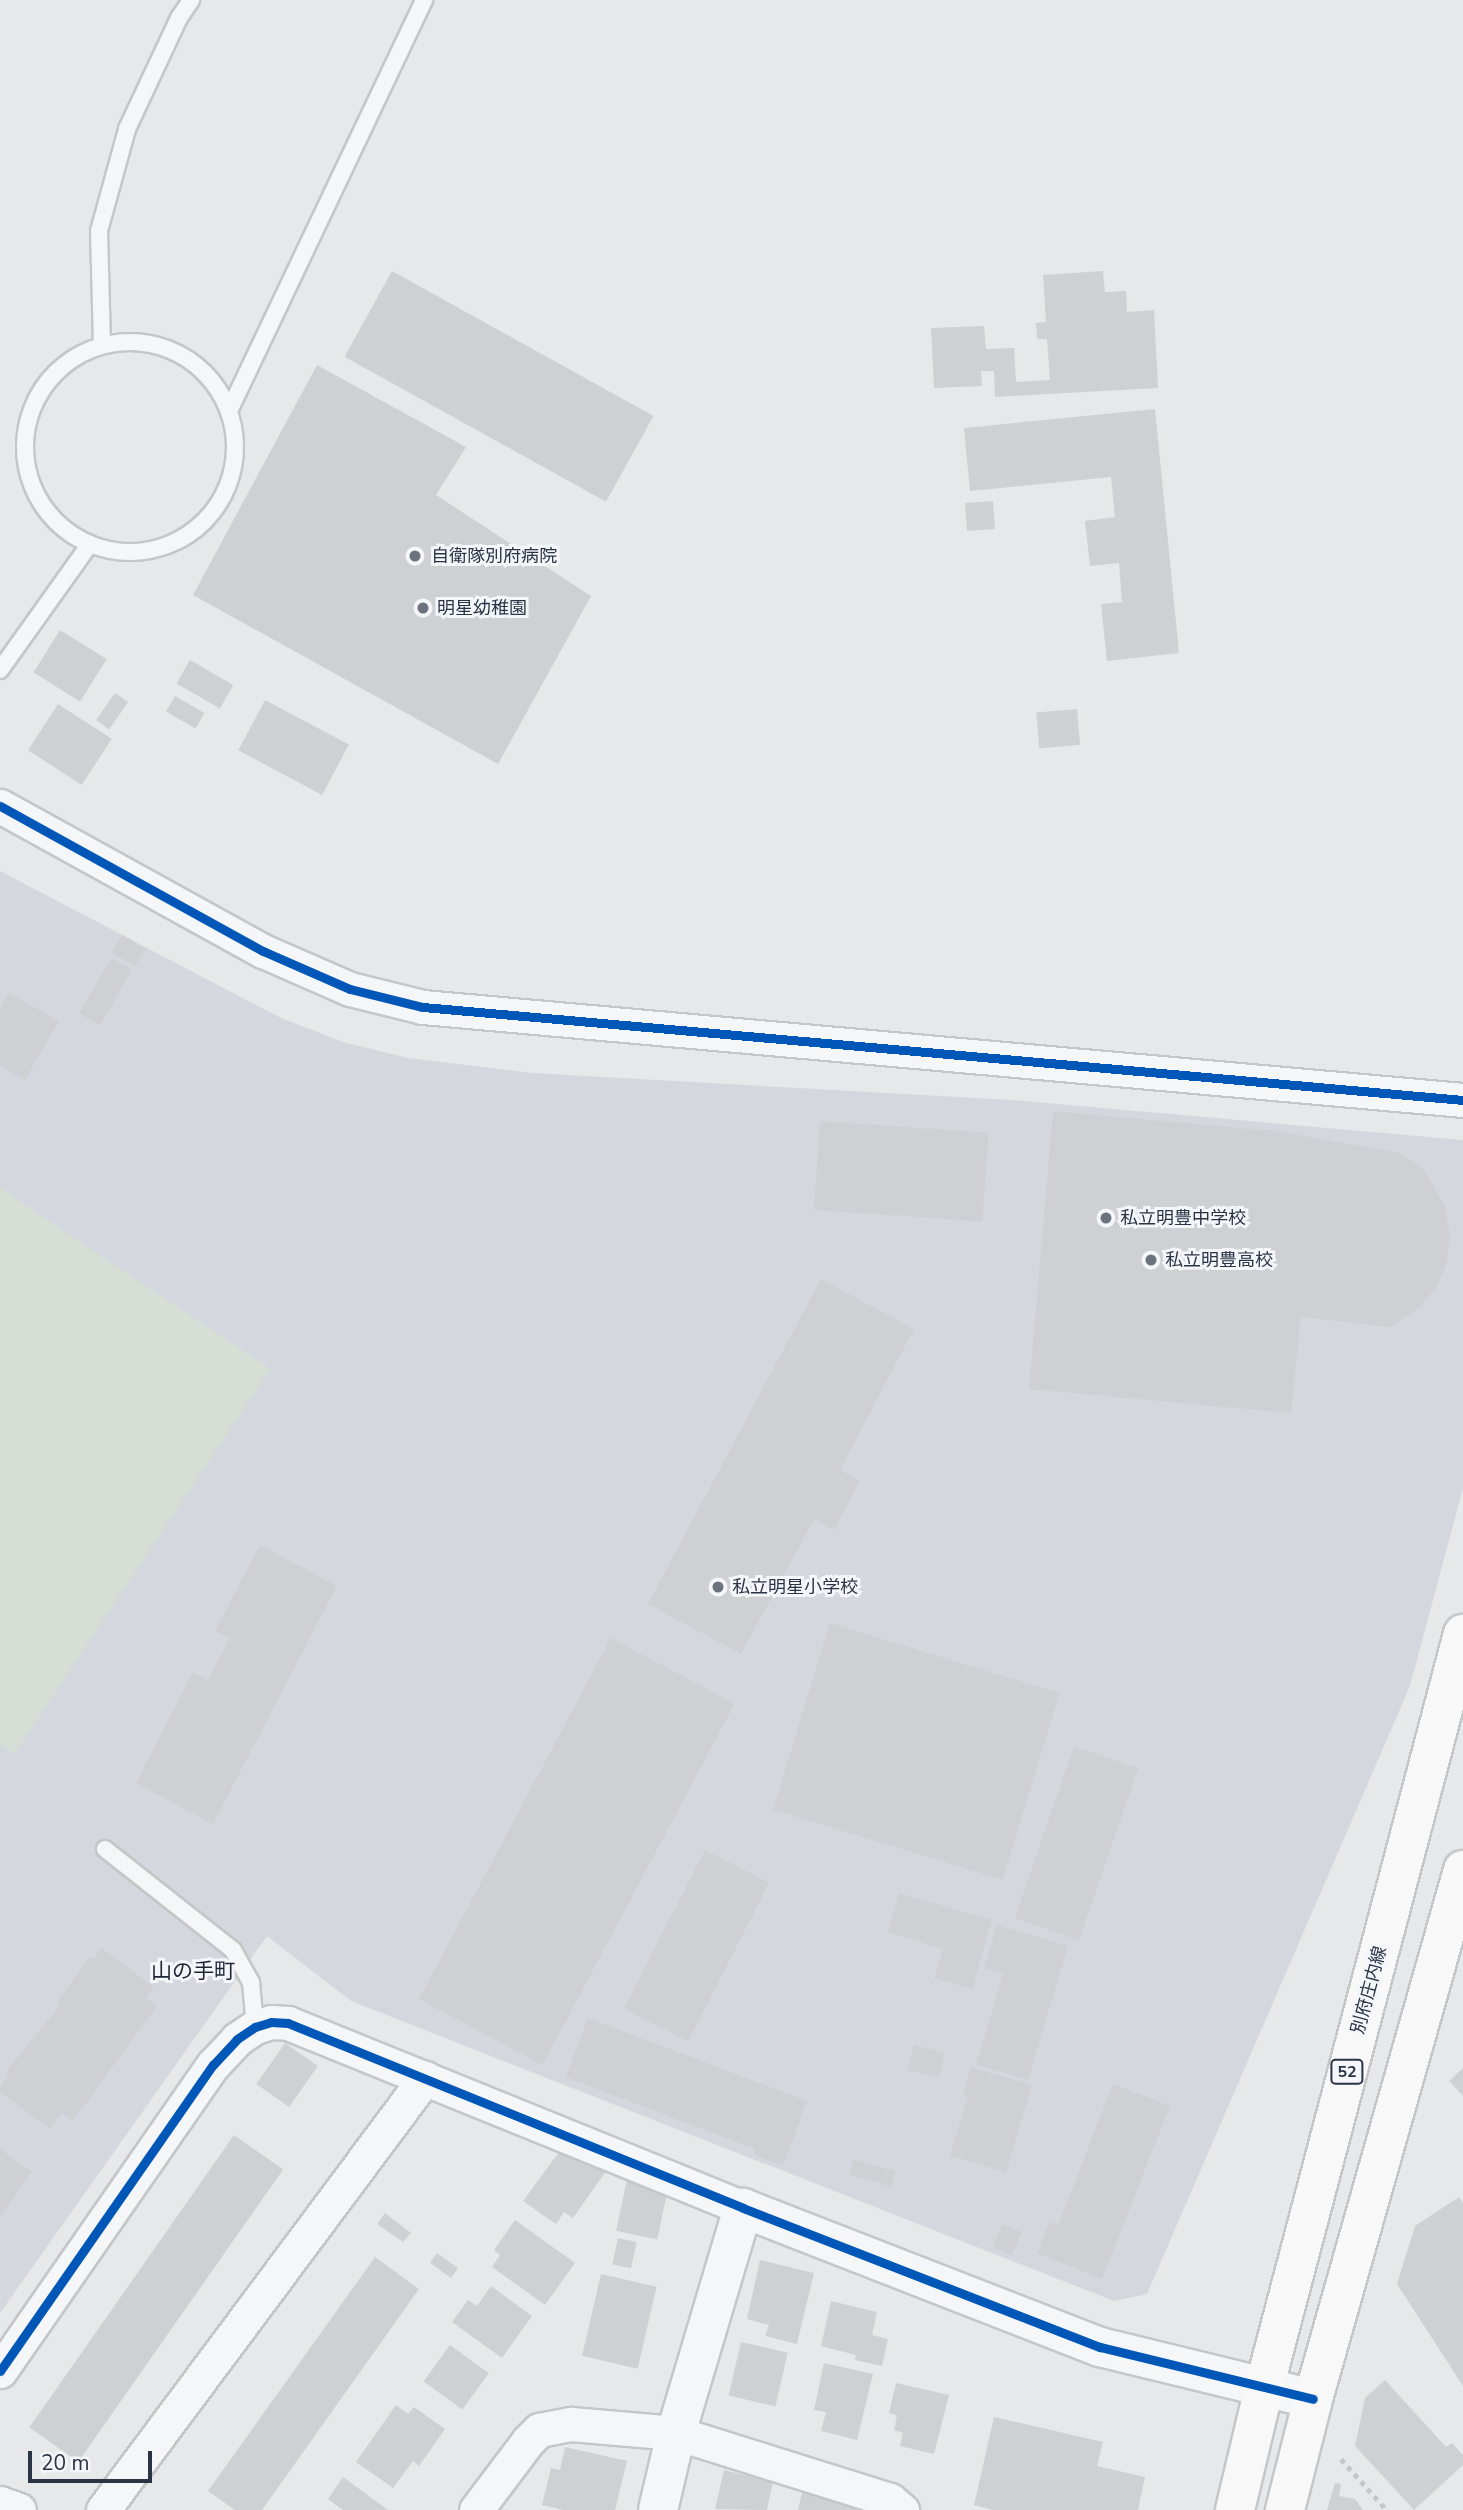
<!DOCTYPE html>
<meta charset="utf-8">
<style>
body{margin:0}
#map{position:relative;width:1463px;height:2510px;overflow:hidden;background:#e6e8ea;font-family:"Nunito Sans","Noto Sans JP",sans-serif}
div>[style]{position:absolute}
.built>*{inset:0;background:#d4d7dd}
.green>*{inset:0;background:#d6ded6}
.building>*{inset:0;background:#ced0d3;transform-origin:0 0}
.path>*{height:4.5px;margin-top:-2.25px;transform-origin:0;background:repeating-linear-gradient(90deg,#c5c6ca 0 5px,transparent 0 10px)}
.roads{filter:drop-shadow(2px 0 #c4c6c8) drop-shadow(-2px 0 #c4c6c8) drop-shadow(0 2px #c4c6c8) drop-shadow(0 -2px #c4c6c8)}
.service>*{height:16px;margin:-8px;padding:0 8px;transform-origin:8px;border-radius:8px;background:#f5f6f7}
.service>.ring{margin:-8px;padding:0;box-sizing:content-box;background:none;border:16px solid #f5f6f7;border-radius:50%}
.minor>*{height:33px;margin:-16.5px;padding:0 16.5px;transform-origin:16.5px;border-radius:16.5px;background:#f5f6f7}
.tertiary>*{height:38px;margin:-19px;padding:0 19px;transform-origin:19px;border-radius:19px;background:#f5f6f7}
.primary>*{height:38px;margin:-19px;padding:0 19px;transform-origin:19px;border-radius:19px;background:#f8f8f8}
.cycleway>*{height:9px;margin:-4.5px;padding:0 4.5px;transform-origin:4.5px;border-radius:4.5px;background:#0057b8}
.dots>*{width:19px;height:19px;translate:-50% -50%;box-sizing:border-box;border:4px solid #f4f6f9;border-radius:50%}
span{translate:-50% -50%;white-space:nowrap;text-align:center;line-height:1.15;-webkit-text-stroke:6px #f4f6f9;paint-order:stroke}
.shield-label span{padding:2px 5px;background:#f4f6f9;border:2px solid;border-radius:5px;-webkit-text-stroke-width:0}
.shield-label{font-size:16px;color:#2b3445;font-weight:700}
.poi-label{font-size:18px;color:#2b3445}
.left{translate:0 -50%;text-align:left}
.street-label{font-size:18px;color:#2b3445}
.quarter-label{font-size:21px;color:#1d2536}
.scale{position:absolute;left:28px;top:2451px;width:124px;height:32px;box-sizing:border-box;border:4px solid #2b3445;border-top:0;padding-left:9px;font-size:21px;line-height:24px;white-space:nowrap;color:#2b3445;-webkit-text-stroke:5px #f4f6f9;paint-order:stroke}
</style>
<div id="map">
<div class="built">
<div style="clip-path:polygon(0 871px,281px 1018px,343px 1042px,408px 1058px,532px 1073px,1012px 1100px,1463px 1140px,1463px 1488px,1410px 1686px,1147px 2294px,1114px 2301px,351px 2001px,267px 1936px,0 2313px)"></div>
</div>
<div class="green">
<div style="clip-path:polygon(0 1188px,270px 1369px,14px 1754px,0 1744px)"></div>
</div>
<div class="building">
<div style="left:392px;top:271px;width:299px;height:98px;rotate:29deg"></div>
<div style="clip-path:polygon(1103px 271px,1105px 292px,1126px 291px,1127px 312px,1154px 310px,1158px 388px,995px 397px,994px 371px,981px 371px,982px 386px,934px 388px,931px 328px,984px 326px,986px 349px,1014px 348px,1016px 382px,1050px 380px,1047px 339px,1037px 339px,1036px 323px,1046px 322px,1043px 275px)"></div>
<div style="clip-path:polygon(317px 365px,466px 447px,436px 495px,591px 596px,498px 764px,193px 595px)"></div>
<div style="clip-path:polygon(1155px 409px,1179px 653px,1107px 661px,1101px 604px,1122px 602px,1119px 563px,1090px 566px,1085px 521px,1115px 517px,1111px 477px,970px 491px,964px 428px)"></div>
<div style="left:993px;top:501px;width:28px;height:28px;rotate:86deg"></div>
<div style="left:60px;top:630px;width:55px;height:50px;rotate:32deg"></div>
<div style="left:190px;top:660px;width:50px;height:27px;rotate:30deg"></div>
<div style="left:115px;top:693px;width:16px;height:33px;rotate:35deg"></div>
<div style="left:175px;top:696px;width:34px;height:18px;rotate:30deg"></div>
<div style="left:265px;top:700px;width:95px;height:57px;rotate:28deg"></div>
<div style="left:58px;top:704px;width:64px;height:55px;rotate:33deg"></div>
<div style="left:1077px;top:709px;width:36px;height:41px;rotate:85deg"></div>
<div style="left:122px;top:935px;width:27px;height:20px;rotate:31deg"></div>
<div style="left:111px;top:958px;width:24px;height:64px;rotate:30deg"></div>
<div style="clip-path:polygon(9px 993px,59px 1021px,25px 1080px,0 1066px,0 1009px)"></div>
<div style="clip-path:polygon(1053px 1111px,1275px 1131px,1401px 1153px,1425px 1171px,1445px 1206px,1450px 1238px,1446px 1265px,1437px 1286px,1420px 1307px,1390px 1327px,1301px 1317px,1291px 1413px,1029px 1389px)"></div>
<div style="left:820px;top:1121px;width:169px;height:89px;rotate:4deg"></div>
<div style="clip-path:polygon(821px 1279px,914px 1329px,840px 1470px,860px 1481px,834px 1530px,814px 1519px,741px 1654px,648px 1604px)"></div>
<div style="clip-path:polygon(260px 1545px,337px 1586px,213px 1824px,136px 1783px,193px 1672px,208px 1680px,230px 1638px,215px 1631px)"></div>
<div style="left:830px;top:1623px;width:240px;height:195px;rotate:17deg"></div>
<div style="left:611px;top:1638px;width:140px;height:409px;rotate:28deg"></div>
<div style="left:1074px;top:1746px;width:68px;height:182px;rotate:19deg"></div>
<div style="left:705px;top:1850px;width:72px;height:178px;rotate:27deg"></div>
<div style="clip-path:polygon(899px 1893px,992px 1920px,972px 1989px,934px 1978px,943px 1949px,888px 1932px)"></div>
<div style="clip-path:polygon(997px 1925px,1068px 1946px,1028px 2080px,976px 2065px,1003px 1974px,984px 1968px)"></div>
<div style="clip-path:polygon(101px 1948px,154px 1987px,146px 1998px,157px 2006px,73px 2121px,62px 2113px,50px 2129px,0 2092px,0 2087px,9px 2074px,6px 2072px,61px 2004px,57px 2002px,90px 1957px,93px 1959px)"></div>
<div style="clip-path:polygon(588px 2018px,807px 2101px,783px 2166px,753px 2154px,755px 2149px,566px 2077px)"></div>
<div style="left:285px;top:2043px;width:40px;height:50px;rotate:35deg"></div>
<div style="left:914px;top:2045px;width:32px;height:26px;rotate:14deg"></div>
<div style="clip-path:polygon(971px 2067px,1032px 2085px,1006px 2172px,950px 2156px,968px 2096px,963px 2094px)"></div>
<div style="clip-path:polygon(1463px 2068px,1463px 2096px,1449px 2081px)"></div>
<div style="clip-path:polygon(1113px 2084px,1170px 2106px,1102px 2279px,1037px 2253px,1049px 2222px,1058px 2225px)"></div>
<div style="left:234px;top:2135px;width:60px;height:357px;rotate:35deg"></div>
<div style="clip-path:polygon(565px 2144px,609px 2167px,573px 2218px,564px 2212px,556px 2224px,523px 2201px)"></div>
<div style="clip-path:polygon(0 2149px,32px 2172px,0 2216px)"></div>
<div style="left:853px;top:2159px;width:44px;height:16px;rotate:16deg"></div>
<div style="left:629px;top:2170px;width:42px;height:62px;rotate:12deg"></div>
<div style="clip-path:polygon(1459px 2197px,1463px 2203px,1463px 2386px,1397px 2284px,1415px 2226px)"></div>
<div style="clip-path:polygon(385px 2213px,411px 2233px,403px 2242px,377px 2224px)"></div>
<div style="clip-path:polygon(515px 2220px,575px 2263px,545px 2305px,492px 2267px,500px 2255px,494px 2250px)"></div>
<div style="left:1002px;top:2224px;width:21px;height:25px;rotate:23deg"></div>
<div style="left:618px;top:2238px;width:19px;height:27px;rotate:12deg"></div>
<div style="left:437px;top:2253px;width:26px;height:12px;rotate:36deg"></div>
<div style="clip-path:polygon(375px 2257px,419px 2289px,262px 2510px,235px 2510px,208px 2491px)"></div>
<div style="clip-path:polygon(760px 2260px,814px 2273px,797px 2344px,765px 2336px,769px 2325px,747px 2319px)"></div>
<div style="left:601px;top:2274px;width:57px;height:84px;rotate:13deg"></div>
<div style="clip-path:polygon(491px 2286px,532px 2316px,502px 2358px,452px 2322px,468px 2300px,477px 2306px)"></div>
<div style="clip-path:polygon(831px 2301px,877px 2312px,872px 2335px,888px 2339px,882px 2366px,855px 2360px,856px 2355px,821px 2346px)"></div>
<div style="left:741px;top:2342px;width:48px;height:55px;rotate:13deg"></div>
<div style="left:450px;top:2345px;width:48px;height:45px;rotate:36deg"></div>
<div style="clip-path:polygon(824px 2363px,873px 2374px,857px 2440px,821px 2431px,826px 2412px,814px 2410px)"></div>
<div style="clip-path:polygon(1385px 2380px,1446px 2447px,1452px 2443px,1463px 2455px,1463px 2465px,1414px 2510px,1355px 2446px,1365px 2398px)"></div>
<div style="clip-path:polygon(896px 2383px,949px 2395px,934px 2454px,900px 2446px,903px 2433px,894px 2430px,897px 2415px,889px 2413px)"></div>
<div style="clip-path:polygon(396px 2405px,408px 2414px,414px 2407px,445px 2429px,419px 2466px,413px 2461px,393px 2488px,356px 2462px)"></div>
<div style="clip-path:polygon(994px 2417px,1103px 2442px,1097px 2466px,1145px 2477px,1138px 2510px,993px 2510px,974px 2505px)"></div>
<div style="clip-path:polygon(565px 2447px,627px 2461px,615px 2510px,563px 2510px,542px 2505px,551px 2468px,560px 2470px)"></div>
<div style="clip-path:polygon(724px 2470px,773px 2482px,767px 2510px,715px 2509px)"></div>
<div style="clip-path:polygon(343px 2477px,388px 2510px,343px 2510px,328px 2499px)"></div>
<div style="clip-path:polygon(1335px 2483px,1341px 2484px,1339px 2496px,1355px 2499px,1363px 2510px,1327px 2510px)"></div>
<div style="clip-path:polygon(803px 2488px,862px 2502px,860px 2510px,798px 2510px)"></div>
</div>
<div class="path">
<div style="left:1341px;top:2459px;width:69px;rotate:48deg"></div>
</div>
<div class="roads">
<div class="service">
<div class="ring" style="left:25px;top:342px;width:194px;height:194px"></div>
<div style="left:102px;top:345px;width:114px;rotate:-91.5deg"></div>
<div style="left:99px;top:231px;width:106px;rotate:-74.6deg"></div>
<div style="left:127px;top:129px;width:123px;rotate:-64.9deg"></div>
<div style="left:179px;top:18px;width:22px;rotate:-56deg"></div>
<div style="left:229px;top:411px;width:455px;rotate:-64.6deg"></div>
<div style="left:0;top:670px;width:155px;rotate:-54.5deg"></div>
<div style="left:105px;top:1849px;width:163px;rotate:38.3deg"></div>
<div style="left:233px;top:1950px;width:37px;rotate:61deg"></div>
<div style="left:251px;top:1982px;width:45px;rotate:84.9deg"></div>
</div>
<div class="minor">
<div style="left:0;top:806px;width:300px;rotate:28.9deg"></div>
<div style="left:263px;top:951px;width:95px;rotate:23.6deg"></div>
<div style="left:350px;top:989px;width:75px;rotate:13.9deg"></div>
<div style="left:423px;top:1007px;width:1044px;rotate:5.11deg"></div>
<div style="left:0;top:2371px;width:373px;rotate:-55.2deg"></div>
<div style="left:213px;top:2065px;width:35px;rotate:-47deg"></div>
<div style="left:237px;top:2039px;width:22px;rotate:-34deg"></div>
<div style="left:255px;top:2027px;width:17px;rotate:-17deg"></div>
<div style="left:271px;top:2022px;width:17px;rotate:3deg"></div>
<div style="left:288px;top:2023px;width:491px;rotate:22.1deg"></div>
<div style="left:0;top:2503px;width:20px;rotate:20deg"></div>
<div style="left:103px;top:2510px;width:539px;rotate:-53.3deg"></div>
<div style="left:476px;top:2510px;width:86px;rotate:-53deg"></div>
<div style="left:528px;top:2441px;width:16px;rotate:-45deg"></div>
<div style="left:539px;top:2430px;width:33px;rotate:-11deg"></div>
<div style="left:571px;top:2424px;width:105px;rotate:4.9deg"></div>
<div style="left:676px;top:2433px;width:224px;rotate:17.4deg"></div>
<div style="left:890px;top:2500px;width:16px;rotate:40deg"></div>
</div>
<div class="tertiary">
<div style="left:658px;top:2510px;width:79px;rotate:-76.8deg"></div>
<div style="left:676px;top:2433px;width:235px;rotate:-73.4deg"></div>
<div style="left:743px;top:2208px;width:383px;rotate:21.3deg"></div>
<div style="left:1100px;top:2347px;width:219px;rotate:13.7deg"></div>
</div>
<div class="primary">
<div style="left:1235px;top:2510px;width:125px;rotate:-76.6deg"></div>
<div style="left:1264px;top:2388px;width:780px;rotate:-75.22deg"></div>
<div style="left:1285px;top:2510px;width:114px;rotate:-75.8deg"></div>
<div style="left:1313px;top:2399px;width:550px;rotate:-74.17deg"></div>
</div>
</div>
<div class="cycleway">
<div style="left:0;top:806px;width:300px;rotate:28.9deg"></div>
<div style="left:263px;top:951px;width:95px;rotate:23.6deg"></div>
<div style="left:350px;top:989px;width:75px;rotate:13.9deg"></div>
<div style="left:423px;top:1007px;width:1044px;rotate:5.11deg"></div>
<div style="left:0;top:2371px;width:373px;rotate:-55.2deg"></div>
<div style="left:213px;top:2065px;width:35px;rotate:-47deg"></div>
<div style="left:237px;top:2039px;width:22px;rotate:-34deg"></div>
<div style="left:255px;top:2027px;width:17px;rotate:-17deg"></div>
<div style="left:271px;top:2022px;width:17px;rotate:3deg"></div>
<div style="left:288px;top:2023px;width:491px;rotate:22.1deg"></div>
<div style="left:743px;top:2208px;width:383px;rotate:21.3deg"></div>
<div style="left:1100px;top:2347px;width:219px;rotate:13.7deg"></div>
</div>
<div class="dots">
<div style="left:415px;top:556px;background:#6c737f"></div>
<div style="left:423px;top:608px;background:#6c737f"></div>
<div style="left:1106px;top:1218px;background:#6c737f"></div>
<div style="left:1151px;top:1260px;background:#6c737f"></div>
<div style="left:718px;top:1587px;background:#6c737f"></div>
</div>
<div class="shield-label">
<span style="left:1347px;top:2072px">52</span>
</div>
<div class="poi-label">
<span class="left" style="left:431px;top:556px">自衛隊別府病院</span>
<span class="left" style="left:437px;top:608px">明星幼稚園</span>
<span class="left" style="left:1120px;top:1218px">私立明豊中学校</span>
<span class="left" style="left:1165px;top:1260px">私立明豊高校</span>
<span class="left" style="left:732px;top:1587px">私立明星小学校</span>
</div>
<div class="street-label">
<span style="left:1369px;top:1990px;rotate:-75deg">別府庄内線</span>
</div>
<div class="quarter-label">
<span style="left:193px;top:1971px">山の手町</span>
</div>
<div class="scale">20 m</div>
</div>
